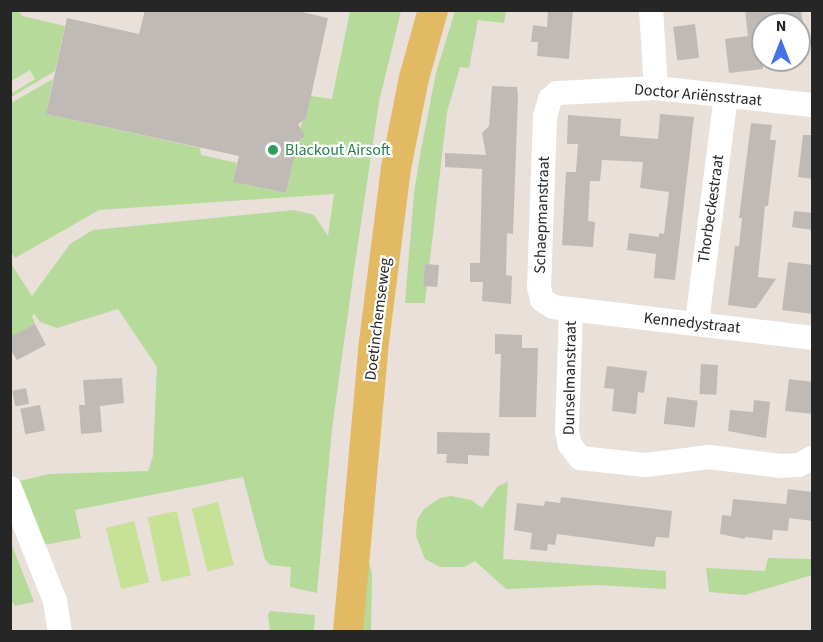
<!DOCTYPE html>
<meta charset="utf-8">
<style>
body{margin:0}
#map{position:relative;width:823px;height:642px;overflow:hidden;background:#e8e0d9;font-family:"Source Sans 3",sans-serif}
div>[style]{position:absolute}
.green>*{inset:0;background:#b5da9a}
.pitch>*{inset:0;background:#c7e196;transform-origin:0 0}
.building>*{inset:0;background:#c0bab6;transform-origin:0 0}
.minor>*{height:24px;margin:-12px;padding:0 12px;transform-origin:12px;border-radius:12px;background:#fff}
.major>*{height:30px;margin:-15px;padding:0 15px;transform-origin:15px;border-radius:15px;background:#e2ba64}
.dots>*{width:16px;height:16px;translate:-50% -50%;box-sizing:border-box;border:3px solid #fff;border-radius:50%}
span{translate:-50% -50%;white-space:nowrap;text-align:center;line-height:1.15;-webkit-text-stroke:4.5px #fff;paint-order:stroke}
.street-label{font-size:16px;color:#262626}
.leisure-label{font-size:16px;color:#27864d}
.left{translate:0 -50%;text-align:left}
.frame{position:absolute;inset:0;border:12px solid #262626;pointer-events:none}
.north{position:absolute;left:751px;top:12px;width:60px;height:60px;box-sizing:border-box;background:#fff;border:2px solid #a8a8a8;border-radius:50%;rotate:0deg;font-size:16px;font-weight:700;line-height:24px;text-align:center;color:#262626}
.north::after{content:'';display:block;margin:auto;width:21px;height:27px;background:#4772e7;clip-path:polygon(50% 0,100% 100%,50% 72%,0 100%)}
</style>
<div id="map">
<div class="green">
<div style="clip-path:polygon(11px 10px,19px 11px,22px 16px,65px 26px,55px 71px,11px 97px,11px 94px,35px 79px,30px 70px,11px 81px)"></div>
<div style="clip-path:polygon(350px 11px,401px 11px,379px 102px,353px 277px,332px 429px,317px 593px,290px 587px,291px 567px,270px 565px,265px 559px,243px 477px,75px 510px,81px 538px,38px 546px,16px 482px,49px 474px,148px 471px,153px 456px,157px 367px,118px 309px,57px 328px,40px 322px,34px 314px,32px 316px,35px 324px,11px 337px,10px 262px,32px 296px,70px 244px,93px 230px,294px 210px,314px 215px,328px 236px,334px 194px,99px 210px,15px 258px,10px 250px,11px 103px,53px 79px,46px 114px,200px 148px,201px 155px,237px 163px,234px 182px,286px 193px,302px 122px,306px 119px,311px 96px,332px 99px)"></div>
<div style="clip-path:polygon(455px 11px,506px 11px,504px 23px,478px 20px,469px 68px,460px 67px,447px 112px,425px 303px,405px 303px,414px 193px,421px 150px,436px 73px)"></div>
<div style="clip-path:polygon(508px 482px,503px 559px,666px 571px,666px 589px,597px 585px,506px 589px,475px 561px,464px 567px,440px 567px,425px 559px,416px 536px,417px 520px,424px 509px,440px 498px,451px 496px,471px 500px,482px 508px,498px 486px)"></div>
<div style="clip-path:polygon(10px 540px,29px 589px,34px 602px,15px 606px,11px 600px)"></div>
<div style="clip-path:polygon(366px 551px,372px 574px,371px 631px,359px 632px)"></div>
<div style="clip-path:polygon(768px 558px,812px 559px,812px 575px,745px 595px,709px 592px,706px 568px,765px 571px)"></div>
<div style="clip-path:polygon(270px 611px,315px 615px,314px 631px,270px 631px,268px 615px)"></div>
</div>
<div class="pitch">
<div style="left:218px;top:502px;width:65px;height:27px;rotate:76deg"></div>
<div style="left:177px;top:511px;width:66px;height:30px;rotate:78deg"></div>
<div style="left:134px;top:521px;width:63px;height:29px;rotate:76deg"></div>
</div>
<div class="building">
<div style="clip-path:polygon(145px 10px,293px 10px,328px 18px,306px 119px,298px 124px,305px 136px,298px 141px,286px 193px,233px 182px,239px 156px,46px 114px,67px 18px,139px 34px)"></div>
<div style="clip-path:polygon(548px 10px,573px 10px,569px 59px,537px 56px,538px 42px,531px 42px,533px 25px,547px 27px)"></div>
<div style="clip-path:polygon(745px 10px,801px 10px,803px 24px,763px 24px,763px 69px,729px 73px,725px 39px,748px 36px)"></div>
<div style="left:695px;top:24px;width:34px;height:22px;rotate:83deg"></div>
<div style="clip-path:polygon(492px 86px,517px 87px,518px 96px,513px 234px,507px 233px,506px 275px,512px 276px,511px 304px,482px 301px,483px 282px,470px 282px,470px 263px,480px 263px,482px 169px,445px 167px,445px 153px,486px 155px,482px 133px,489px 126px)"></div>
<div style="clip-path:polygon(660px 114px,694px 117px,675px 280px,654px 278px,656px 254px,627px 250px,629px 233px,659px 237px,659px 233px,664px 234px,669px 192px,640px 188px,643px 162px,602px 160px,600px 181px,590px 181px,588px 221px,595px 222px,593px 247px,562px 245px,566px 172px,576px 172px,578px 144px,567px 144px,568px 115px,621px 119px,620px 136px,658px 139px)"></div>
<div style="clip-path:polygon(751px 123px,772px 125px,770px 140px,776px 140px,768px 206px,765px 206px,758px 277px,776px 279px,756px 308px,750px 308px,728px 305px,735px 246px,739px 246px,742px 218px,739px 218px)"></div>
<div style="clip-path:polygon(803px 135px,813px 135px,813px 179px,798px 177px)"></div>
<div style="clip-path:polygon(794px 211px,813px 213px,813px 230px,792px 227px)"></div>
<div style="clip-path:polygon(788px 262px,813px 265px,813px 314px,782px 310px)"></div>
<div style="left:425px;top:264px;width:14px;height:22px;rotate:4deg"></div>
<div style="clip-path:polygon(35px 324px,46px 345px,17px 360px,10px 349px,10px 337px)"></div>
<div style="clip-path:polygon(495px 334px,522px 335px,522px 348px,538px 348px,536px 417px,499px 417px,501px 354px,495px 354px)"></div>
<div style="left:701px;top:364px;width:17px;height:30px;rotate:3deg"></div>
<div style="clip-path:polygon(607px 366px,647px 371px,644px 393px,638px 392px,636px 414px,612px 411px,614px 389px,604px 388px)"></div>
<div style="clip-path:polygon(122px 378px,124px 403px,100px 406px,102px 432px,81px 434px,79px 405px,85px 405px,83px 380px)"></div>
<div style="clip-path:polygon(789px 379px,813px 382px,813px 414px,785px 411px)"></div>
<div style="left:26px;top:388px;width:16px;height:14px;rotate:79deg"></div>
<div style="left:667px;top:397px;width:31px;height:27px;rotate:7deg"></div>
<div style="clip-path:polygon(754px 400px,770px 402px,766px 438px,728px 431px,730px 410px,753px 412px)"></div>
<div style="left:40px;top:405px;width:26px;height:20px;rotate:79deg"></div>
<div style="clip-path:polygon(437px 432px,490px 433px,489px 456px,468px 455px,468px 464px,446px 463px,447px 454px,437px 454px)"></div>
<div style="clip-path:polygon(788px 489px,813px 492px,813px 521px,789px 518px,788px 531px,773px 530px,772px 540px,745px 537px,745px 539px,720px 534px,722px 515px,731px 516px,733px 499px,786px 504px)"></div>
<div style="clip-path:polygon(561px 497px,672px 511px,669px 538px,656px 537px,654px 547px,557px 534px,555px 545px,548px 544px,547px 551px,530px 549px,532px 533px,514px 530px,517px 503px,544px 506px,545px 501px,560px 503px)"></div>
</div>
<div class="minor">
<div style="left:651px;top:10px;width:78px;rotate:86.3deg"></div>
<div style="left:812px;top:105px;width:157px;rotate:-173.8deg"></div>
<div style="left:656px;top:88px;width:99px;rotate:177.1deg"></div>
<div style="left:557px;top:93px;width:9px;rotate:139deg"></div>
<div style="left:550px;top:99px;width:18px;rotate:106deg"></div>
<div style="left:545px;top:116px;width:171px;rotate:92deg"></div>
<div style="left:539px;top:287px;width:13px;rotate:77deg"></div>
<div style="left:542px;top:300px;width:13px;rotate:32deg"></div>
<div style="left:553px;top:307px;width:261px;rotate:6.8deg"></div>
<div style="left:571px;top:310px;width:121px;rotate:91.9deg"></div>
<div style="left:567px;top:431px;width:14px;rotate:78deg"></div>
<div style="left:570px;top:445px;width:16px;rotate:52deg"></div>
<div style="left:580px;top:458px;width:66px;rotate:6.1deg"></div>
<div style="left:646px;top:465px;width:64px;rotate:-7.2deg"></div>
<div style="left:709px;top:457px;width:72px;rotate:7.2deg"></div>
<div style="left:780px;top:466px;width:19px;rotate:-3deg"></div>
<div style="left:799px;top:465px;width:15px;rotate:-28deg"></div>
<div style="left:697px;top:322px;width:228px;rotate:-82.7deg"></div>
<div style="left:10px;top:488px;width:122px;rotate:68.3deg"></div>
<div style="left:55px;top:601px;width:31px;rotate:81deg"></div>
</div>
<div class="major">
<div style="left:348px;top:632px;width:283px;rotate:-84.9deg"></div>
<div style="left:373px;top:350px;width:183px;rotate:-82.8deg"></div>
<div style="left:396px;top:168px;width:92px;rotate:-78.7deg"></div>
<div style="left:414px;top:78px;width:71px;rotate:-74.4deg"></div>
</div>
<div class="dots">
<div style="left:273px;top:150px;background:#2e9e5b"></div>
</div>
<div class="street-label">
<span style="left:698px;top:95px;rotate:5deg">Doctor Ariënsstraat</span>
<span style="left:711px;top:209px;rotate:-82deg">Thorbeckestraat</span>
<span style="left:542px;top:215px;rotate:-88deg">Schaepmanstraat</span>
<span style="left:378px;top:319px;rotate:-83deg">Doetinchemseweg</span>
<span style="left:692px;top:323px;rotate:6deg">Kennedystraat</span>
<span style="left:570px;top:378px;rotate:-89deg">Dunselmanstraat</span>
</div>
<div class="leisure-label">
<span class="left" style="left:285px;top:150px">Blackout Airsoft</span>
</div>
<div class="frame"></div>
<div class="north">N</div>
</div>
